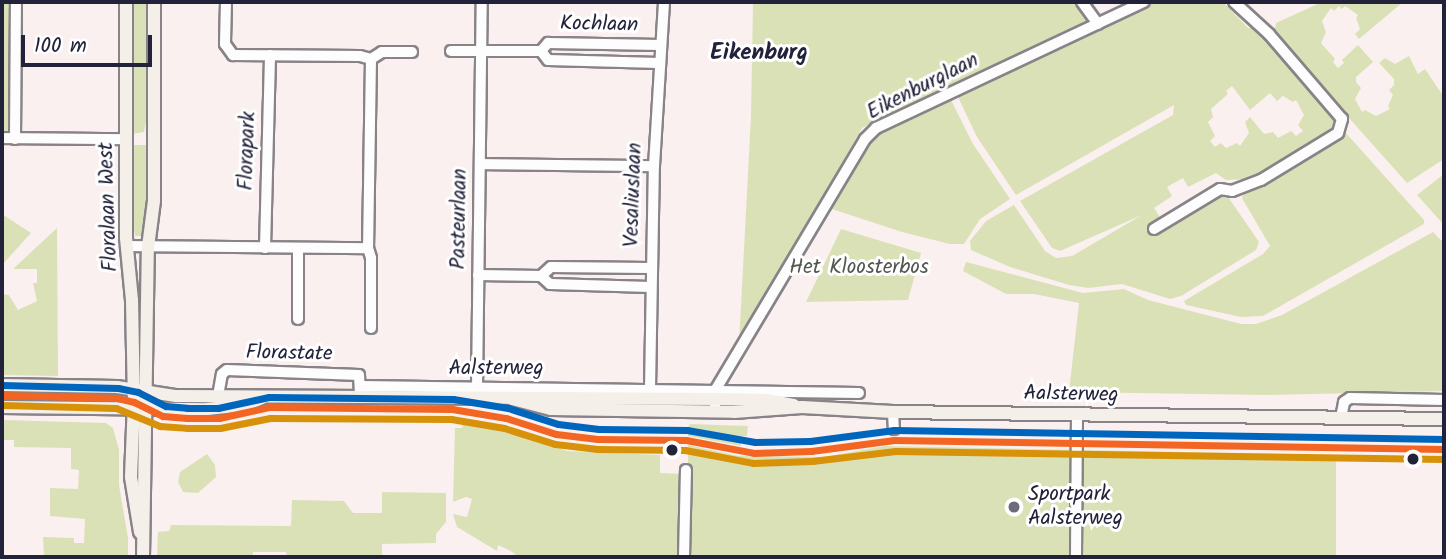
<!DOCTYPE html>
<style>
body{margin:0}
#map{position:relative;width:1446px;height:559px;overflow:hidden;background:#faf0ef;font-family:Kalam,sans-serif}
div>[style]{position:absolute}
.green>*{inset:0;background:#dbe1b7}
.roads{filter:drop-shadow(2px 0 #888388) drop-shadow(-2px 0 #888388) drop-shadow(0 2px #888388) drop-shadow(0 -2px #888388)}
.minor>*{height:10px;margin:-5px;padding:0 5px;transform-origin:5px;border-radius:5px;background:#fefdfd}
.major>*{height:12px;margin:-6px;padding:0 6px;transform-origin:6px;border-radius:6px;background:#f5efe9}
.bus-1>*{height:7px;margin:-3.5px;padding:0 3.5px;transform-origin:3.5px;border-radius:3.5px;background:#f26522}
.bus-2>*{height:7px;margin:-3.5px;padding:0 3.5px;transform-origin:3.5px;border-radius:3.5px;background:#d79209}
.bus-3>*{height:7px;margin:-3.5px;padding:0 3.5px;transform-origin:3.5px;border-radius:3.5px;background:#0065bd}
.dots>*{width:19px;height:19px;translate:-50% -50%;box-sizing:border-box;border:4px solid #fff;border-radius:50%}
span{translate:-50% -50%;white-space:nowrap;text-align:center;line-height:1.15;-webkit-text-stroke:6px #fff;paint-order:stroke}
.street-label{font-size:21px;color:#22223b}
.park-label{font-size:21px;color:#525752}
.poi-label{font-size:21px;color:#22223b}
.left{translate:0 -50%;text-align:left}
.neighbourhood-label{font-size:23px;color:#22223b;font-weight:700}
.frame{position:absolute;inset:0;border:4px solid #22223b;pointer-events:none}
.scale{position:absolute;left:21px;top:35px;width:131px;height:32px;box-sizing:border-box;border:4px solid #22223b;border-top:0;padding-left:9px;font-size:21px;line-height:24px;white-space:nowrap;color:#22223b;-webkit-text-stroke:5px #fff;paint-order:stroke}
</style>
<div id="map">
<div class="green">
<div style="clip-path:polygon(2px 2px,11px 2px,11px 128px,7px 132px,2px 132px)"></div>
<div style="clip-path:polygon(131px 2px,147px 2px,147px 116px,144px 132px,132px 134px)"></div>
<div style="clip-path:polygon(753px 2px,1075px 2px,1088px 20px,862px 128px,739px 344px,751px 116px)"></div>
<div style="clip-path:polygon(evenodd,1154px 2px,1223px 2px,1248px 28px,1255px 28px,1338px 124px,1249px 179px,1226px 180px,1216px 173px,1188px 187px,1183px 178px,1167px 187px,1172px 196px,1154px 208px,1165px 225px,1220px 193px,1226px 194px,1259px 242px,1256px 250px,1181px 296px,1170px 299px,1122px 284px,1088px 288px,1069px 285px,1010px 267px,971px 250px,970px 241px,986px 221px,1014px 205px,1045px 251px,1056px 258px,1072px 256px,1142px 215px,1060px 251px,1052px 248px,1020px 201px,1173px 115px,1174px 105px,1016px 195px,977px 137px,957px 95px,1154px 2px,1232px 86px,1250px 110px,1270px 93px,1277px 101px,1283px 96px,1293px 102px,1296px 100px,1304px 115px,1298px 125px,1303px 131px,1296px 136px,1291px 131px,1278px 138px,1273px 132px,1264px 134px,1250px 117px,1245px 122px,1249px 133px,1240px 146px,1237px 143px,1226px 148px,1221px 143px,1215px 147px,1210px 141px,1215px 136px,1208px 122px,1213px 117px,1211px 109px,1228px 94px,1226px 91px,1232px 86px)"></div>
<div style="clip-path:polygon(1322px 2px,1403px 2px,1359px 39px,1355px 34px,1360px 29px,1356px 18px,1358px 15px,1345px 6px,1342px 9px,1339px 6px,1334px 11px,1331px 8px,1322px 21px,1326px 32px,1321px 43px,1335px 59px,1333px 62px,1338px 68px,1344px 63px,1342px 60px,1358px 45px,1373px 62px,1356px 77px,1356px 82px,1361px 88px,1355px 99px,1362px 112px,1365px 110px,1376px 116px,1390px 109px,1388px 106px,1393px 95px,1389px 90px,1394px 85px,1394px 79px,1379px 63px,1385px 58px,1395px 64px,1409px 56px,1418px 74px,1425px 69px,1444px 97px,1444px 159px,1407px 183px,1274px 34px,1276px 23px)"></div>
<div style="clip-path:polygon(950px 98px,973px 144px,1010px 199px,980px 219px,964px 244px,950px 244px,902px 232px,832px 209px,830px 205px,867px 143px,879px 130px)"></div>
<div style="clip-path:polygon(1345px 132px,1424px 220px,1424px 224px,1263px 316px,1241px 317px,1186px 305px,1184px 301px,1263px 254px,1270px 246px,1242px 198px,1244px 193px)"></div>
<div style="clip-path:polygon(133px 145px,152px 145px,151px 200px,144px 236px,135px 236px,130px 205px)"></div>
<div style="clip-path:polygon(1444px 174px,1444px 225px,1417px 195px)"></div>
<div style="clip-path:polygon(2px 214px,31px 233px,2px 265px)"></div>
<div style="clip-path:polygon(57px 228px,58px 376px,2px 375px,2px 294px,9px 295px,18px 310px,37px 301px,33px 283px,37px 283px,37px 269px,13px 269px)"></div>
<div style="clip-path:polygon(841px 229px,921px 253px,908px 300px,806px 302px)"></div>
<div style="clip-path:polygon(1433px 232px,1444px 243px,1444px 391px,1266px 395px,1069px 392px,1079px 303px,1034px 294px,1006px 294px,963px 271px,966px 262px,1083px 293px,1124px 289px,1148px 300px,1241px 324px,1256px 324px,1282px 315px)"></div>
<div style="clip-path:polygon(2px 420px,106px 423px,113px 428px,119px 450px,119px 485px,128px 538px,128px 557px,44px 557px,43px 537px,74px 538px,74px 543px,84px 543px,85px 519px,50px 516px,50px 488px,78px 489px,79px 470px,71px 469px,71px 448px,14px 447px,14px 440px,2px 440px)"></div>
<div style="clip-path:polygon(463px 422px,502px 428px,567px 451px,660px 455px,660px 473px,681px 474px,680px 557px,515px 557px,515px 554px,509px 550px,498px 545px,497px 551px,457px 527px,453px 514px,467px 517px,472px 499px,466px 497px,453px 502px,455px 428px,462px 428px)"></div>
<div style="clip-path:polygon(690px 424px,748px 426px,747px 436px,741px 436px,741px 446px,688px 436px,688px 433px,692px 432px,692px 429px,688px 428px)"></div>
<div style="clip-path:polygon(688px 445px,739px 456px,825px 457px,884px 446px,1336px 455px,1336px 557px,689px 557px,689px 540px,692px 540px,692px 468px,688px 464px)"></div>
<div style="clip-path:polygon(207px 454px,215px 465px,216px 477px,198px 493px,183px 492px,178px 482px,180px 472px)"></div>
<div style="clip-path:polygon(382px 492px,446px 493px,446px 522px,436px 534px,436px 543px,382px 544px,382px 557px,287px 557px,286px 552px,253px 552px,253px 557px,157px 557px,158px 532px,169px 531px,171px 525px,291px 526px,292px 500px,344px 501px,353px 513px,382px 513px)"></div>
</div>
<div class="roads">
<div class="minor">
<div style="left:226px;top:2px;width:42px;rotate:91.4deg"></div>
<div style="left:225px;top:44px;width:14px;rotate:54deg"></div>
<div style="left:233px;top:55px;width:127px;rotate:0.5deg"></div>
<div style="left:360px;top:56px;width:11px;rotate:15deg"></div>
<div style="left:371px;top:59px;width:13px;rotate:-32deg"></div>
<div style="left:382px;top:52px;width:30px"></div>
<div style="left:1082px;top:2px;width:27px;rotate:54deg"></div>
<div style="left:451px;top:51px;width:90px"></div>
<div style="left:541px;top:51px;width:11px;rotate:-49deg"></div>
<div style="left:548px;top:43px;width:112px;rotate:1deg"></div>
<div style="left:541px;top:51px;width:11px;rotate:52deg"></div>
<div style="left:548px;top:60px;width:111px;rotate:1.5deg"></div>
<div style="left:371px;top:59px;width:189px;rotate:90.9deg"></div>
<div style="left:368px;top:248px;width:10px;rotate:73deg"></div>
<div style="left:371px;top:258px;width:70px;rotate:90deg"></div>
<div style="left:2px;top:138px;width:124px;rotate:0.5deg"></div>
<div style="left:15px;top:139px;width:137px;rotate:-89.6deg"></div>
<div style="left:480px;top:164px;width:174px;rotate:0.7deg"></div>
<div style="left:1154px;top:229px;width:77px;rotate:-31.2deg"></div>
<div style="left:1220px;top:189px;width:12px;rotate:9deg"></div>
<div style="left:1232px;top:191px;width:31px;rotate:-21deg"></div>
<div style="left:1261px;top:180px;width:90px;rotate:-31.4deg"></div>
<div style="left:1338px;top:133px;width:15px;rotate:-74deg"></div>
<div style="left:1342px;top:119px;width:112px;rotate:-130.7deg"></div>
<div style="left:1269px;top:34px;width:47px;rotate:-137.6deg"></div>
<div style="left:127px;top:246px;width:241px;rotate:0.5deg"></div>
<div style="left:265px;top:248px;width:193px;rotate:-88.5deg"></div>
<div style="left:298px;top:248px;width:71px;rotate:90deg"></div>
<div style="left:478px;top:275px;width:63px;rotate:0.9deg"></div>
<div style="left:541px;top:276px;width:12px;rotate:42deg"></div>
<div style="left:550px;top:284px;width:100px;rotate:1.7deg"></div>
<div style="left:541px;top:276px;width:13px;rotate:-42deg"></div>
<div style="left:551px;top:267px;width:99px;rotate:0.6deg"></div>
<div style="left:360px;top:386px;width:499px;rotate:0.8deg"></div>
<div style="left:477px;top:388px;width:386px;rotate:-89.3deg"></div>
<div style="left:650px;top:389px;width:223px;rotate:-89deg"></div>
<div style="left:654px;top:166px;width:164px;rotate:-86.5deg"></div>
<div style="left:218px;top:396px;width:22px;rotate:-80deg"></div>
<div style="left:222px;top:374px;width:6px;rotate:-39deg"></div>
<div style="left:227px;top:370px;width:132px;rotate:2.2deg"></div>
<div style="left:359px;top:375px;width:18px;rotate:87deg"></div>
<div style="left:715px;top:405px;width:16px;rotate:-86deg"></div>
<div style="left:716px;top:389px;width:291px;rotate:-59.2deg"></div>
<div style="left:865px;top:139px;width:16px;rotate:-45deg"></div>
<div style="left:876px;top:128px;width:296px;rotate:-25.2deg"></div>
<div style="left:893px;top:412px;width:17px;rotate:87deg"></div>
<div style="left:1341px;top:418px;width:16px;rotate:-79deg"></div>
<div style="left:1344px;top:402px;width:7px;rotate:-34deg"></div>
<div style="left:1350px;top:398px;width:94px;rotate:1.2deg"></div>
<div style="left:684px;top:557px;width:87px;rotate:-88.7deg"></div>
<div style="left:1076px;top:557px;width:143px;rotate:-89.6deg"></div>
</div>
<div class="major">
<div style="left:126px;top:2px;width:236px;rotate:90deg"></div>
<div style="left:126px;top:238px;width:62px;rotate:84.5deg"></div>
<div style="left:132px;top:300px;width:102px;rotate:88.9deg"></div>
<div style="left:134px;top:402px;width:75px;rotate:92.3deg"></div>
<div style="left:131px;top:477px;width:56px;rotate:80.7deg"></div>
<div style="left:2px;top:385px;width:115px;rotate:1deg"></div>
<div style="left:117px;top:387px;width:60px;rotate:8.7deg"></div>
<div style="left:176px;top:396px;width:539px;rotate:0.32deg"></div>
<div style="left:715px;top:399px;width:51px;rotate:1.1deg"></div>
<div style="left:766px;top:400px;width:28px;rotate:10deg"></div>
<div style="left:512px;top:399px;width:40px;rotate:14.4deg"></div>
<div style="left:551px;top:409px;width:183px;rotate:0.9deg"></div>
<div style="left:734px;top:412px;width:68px;rotate:-4.2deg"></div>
<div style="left:802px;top:407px;width:91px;rotate:3.1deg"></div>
<div style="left:893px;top:412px;width:551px;rotate:0.73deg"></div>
<div style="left:2px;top:407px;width:205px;rotate:0.6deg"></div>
<div style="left:207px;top:409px;width:38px;rotate:-6deg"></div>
<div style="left:245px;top:405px;width:18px;rotate:-22deg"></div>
<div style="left:143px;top:557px;width:310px;rotate:-89.1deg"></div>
<div style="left:148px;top:247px;width:46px;rotate:-82.6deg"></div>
<div style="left:154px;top:201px;width:199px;rotate:-90deg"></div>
</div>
</div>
<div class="bus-1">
<div style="left:2px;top:395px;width:115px;rotate:1.5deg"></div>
<div style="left:117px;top:398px;width:17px;rotate:13deg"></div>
<div style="left:134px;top:402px;width:32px;rotate:26deg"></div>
<div style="left:163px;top:416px;width:24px;rotate:5deg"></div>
<div style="left:187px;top:418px;width:32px"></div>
<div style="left:219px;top:418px;width:51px;rotate:-12.4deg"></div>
<div style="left:269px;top:407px;width:183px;rotate:0.6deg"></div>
<div style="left:452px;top:409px;width:55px;rotate:9.5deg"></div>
<div style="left:506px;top:418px;width:52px;rotate:17.7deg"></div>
<div style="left:556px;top:434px;width:42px;rotate:6.8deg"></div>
<div style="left:598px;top:439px;width:88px;rotate:0.7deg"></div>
<div style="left:686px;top:440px;width:69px;rotate:10.8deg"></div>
<div style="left:754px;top:453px;width:57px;rotate:-2deg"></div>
<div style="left:811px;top:451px;width:84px;rotate:-7.5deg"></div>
<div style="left:894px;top:440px;width:550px;rotate:0.94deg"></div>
</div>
<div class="bus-2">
<div style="left:2px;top:405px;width:114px;rotate:1.5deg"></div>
<div style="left:116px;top:408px;width:48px;rotate:22.2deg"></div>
<div style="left:160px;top:426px;width:27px;rotate:4deg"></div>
<div style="left:187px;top:428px;width:33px"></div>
<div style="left:220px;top:428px;width:51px;rotate:-11.3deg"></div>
<div style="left:270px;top:418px;width:181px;rotate:0.3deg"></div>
<div style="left:451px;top:419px;width:54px;rotate:9.6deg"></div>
<div style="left:504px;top:428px;width:53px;rotate:17.4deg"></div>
<div style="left:555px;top:444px;width:43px;rotate:6.6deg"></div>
<div style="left:598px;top:449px;width:87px;rotate:0.7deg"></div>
<div style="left:685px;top:450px;width:69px;rotate:10.8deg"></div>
<div style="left:753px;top:463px;width:59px;rotate:-1.9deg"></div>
<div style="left:812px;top:461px;width:84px;rotate:-6.9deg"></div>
<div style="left:895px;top:451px;width:549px;rotate:0.83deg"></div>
</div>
<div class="bus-3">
<div style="left:2px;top:385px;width:116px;rotate:1.5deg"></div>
<div style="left:118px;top:388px;width:20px;rotate:11deg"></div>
<div style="left:138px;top:392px;width:31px;rotate:27deg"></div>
<div style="left:166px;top:406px;width:21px;rotate:5deg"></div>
<div style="left:187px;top:408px;width:31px"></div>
<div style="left:218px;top:408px;width:52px;rotate:-12.2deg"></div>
<div style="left:269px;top:397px;width:184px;rotate:0.6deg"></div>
<div style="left:453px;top:399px;width:56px;rotate:9.3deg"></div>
<div style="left:508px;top:408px;width:52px;rotate:17.7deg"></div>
<div style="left:558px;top:424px;width:41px;rotate:7deg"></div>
<div style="left:599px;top:429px;width:88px;rotate:0.7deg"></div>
<div style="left:687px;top:430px;width:69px;rotate:10deg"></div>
<div style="left:755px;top:442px;width:55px;rotate:-1deg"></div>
<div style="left:810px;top:441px;width:85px;rotate:-7.5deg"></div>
<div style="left:894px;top:430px;width:550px;rotate:0.94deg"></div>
</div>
<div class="dots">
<div style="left:672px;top:450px;background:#22223b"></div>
<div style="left:1413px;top:459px;background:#22223b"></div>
<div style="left:1014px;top:507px;background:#6e6a7a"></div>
</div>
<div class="street-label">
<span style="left:599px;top:25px;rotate:1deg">Kochlaan</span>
<span style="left:923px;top:87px;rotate:-27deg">Eikenburglaan</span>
<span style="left:248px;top:151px;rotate:-88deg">Florapark</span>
<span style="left:634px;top:195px;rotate:-88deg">Vesaliuslaan</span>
<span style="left:109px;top:207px;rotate:-92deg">Floralaan West</span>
<span style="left:460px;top:219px;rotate:-89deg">Pasteurlaan</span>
<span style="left:289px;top:354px;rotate:1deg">Florastate</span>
<span style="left:496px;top:369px">Aalsterweg</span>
<span style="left:1071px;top:395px;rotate:1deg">Aalsterweg</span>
</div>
<div class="park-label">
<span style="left:859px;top:268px">Het Kloosterbos</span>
</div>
<div class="poi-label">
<span class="left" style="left:1028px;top:507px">Sportpark<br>Aalsterweg</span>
</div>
<div class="neighbourhood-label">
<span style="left:759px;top:53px">Eikenburg</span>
</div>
<div class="frame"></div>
<div class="scale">100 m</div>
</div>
